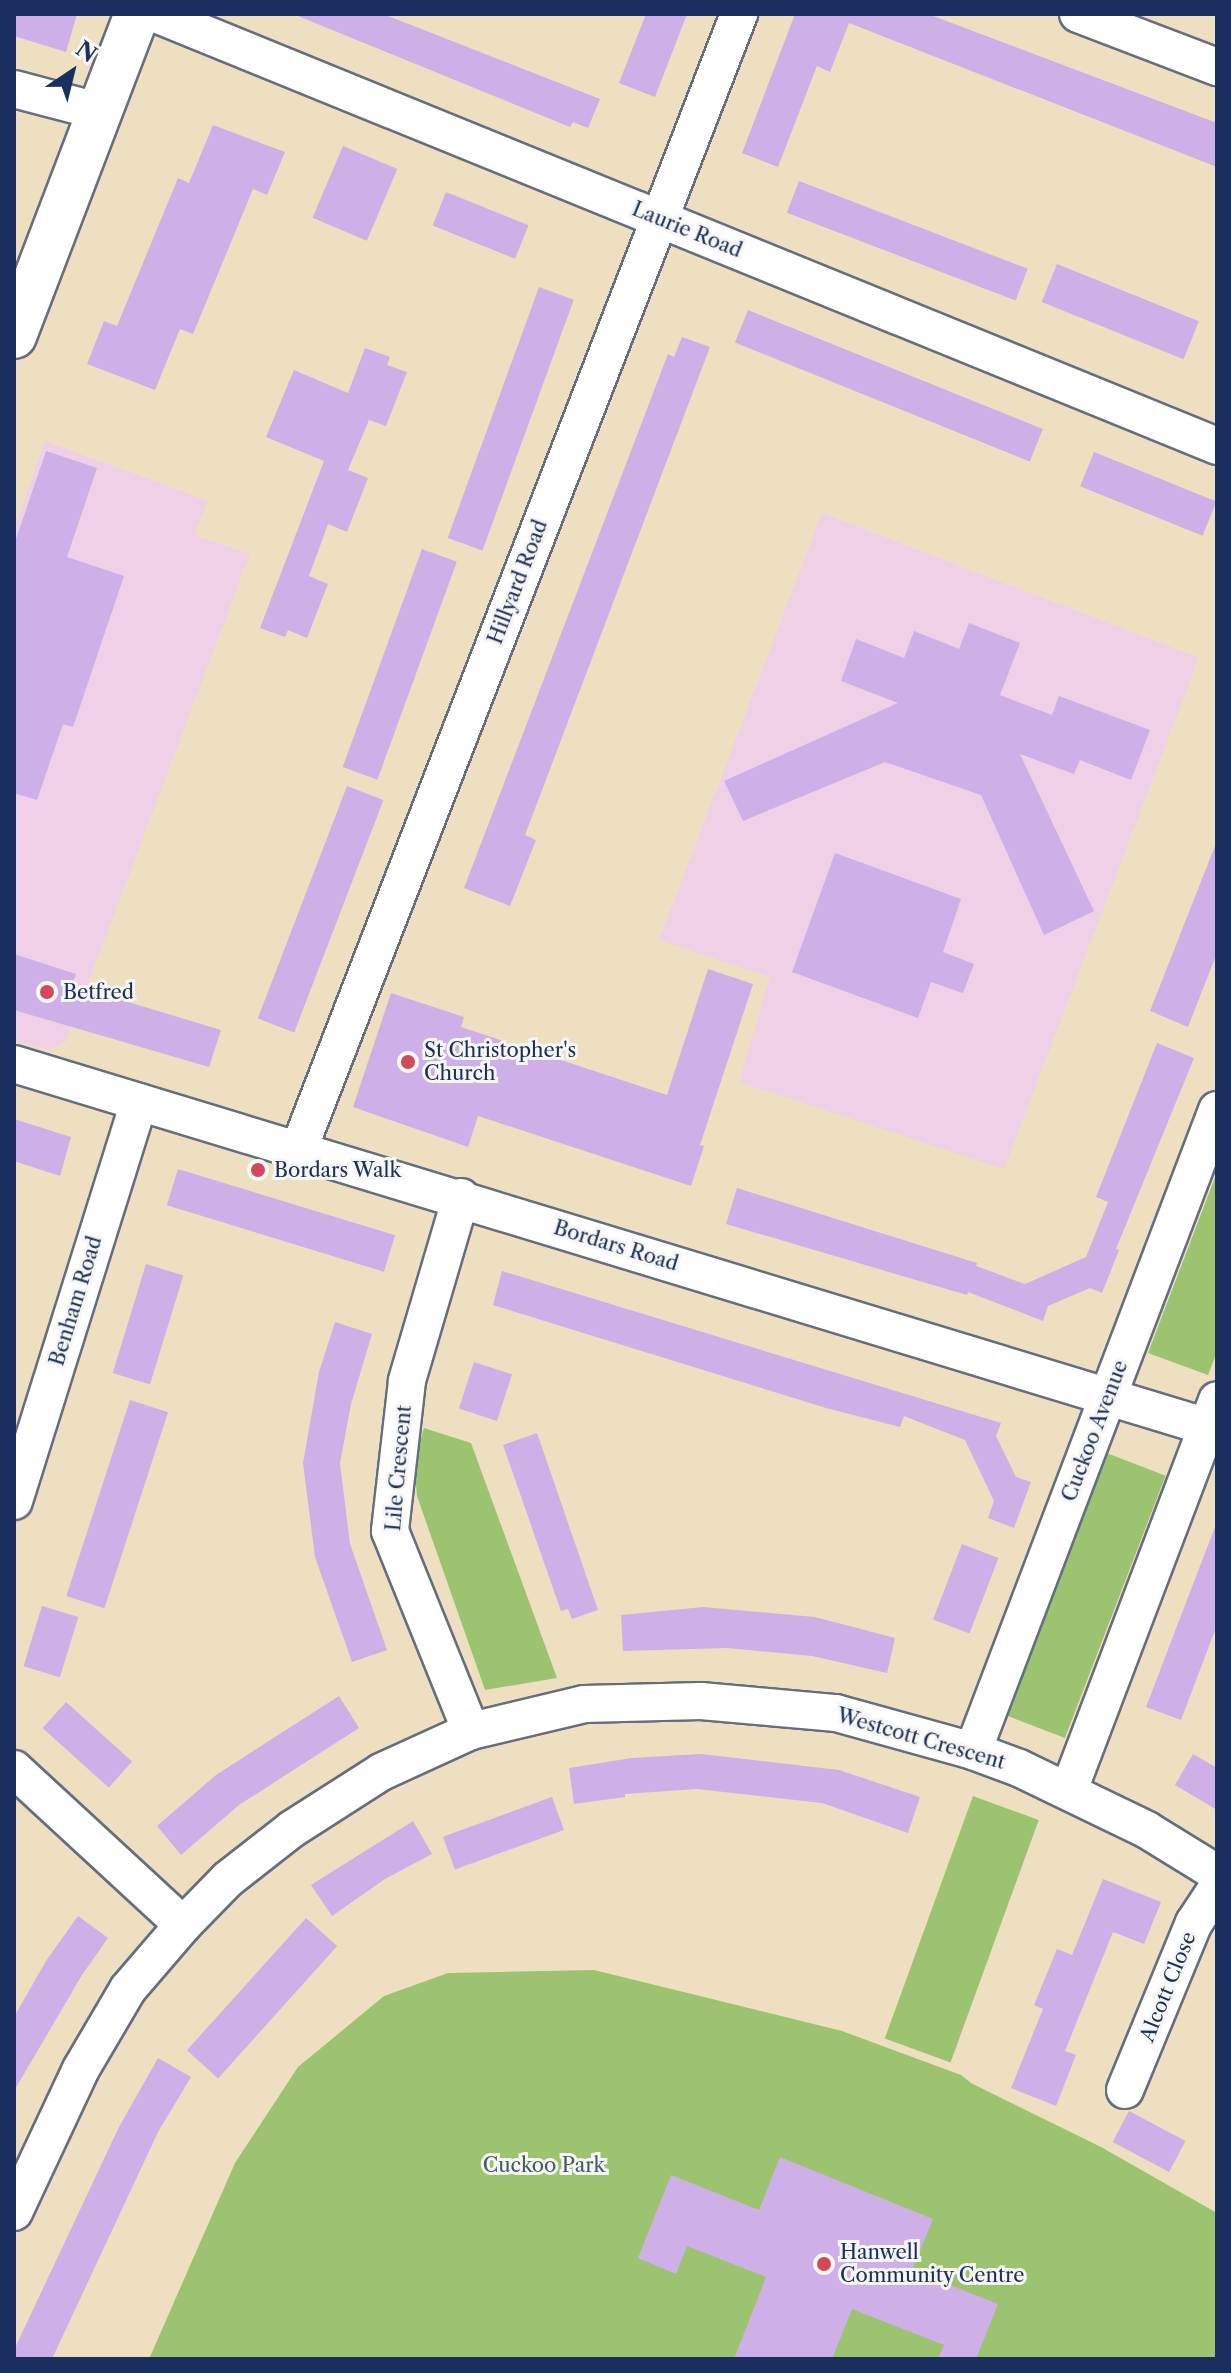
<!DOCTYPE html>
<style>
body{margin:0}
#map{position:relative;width:1231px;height:2373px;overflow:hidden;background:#efdfc1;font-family:"Libre Caslon Text",serif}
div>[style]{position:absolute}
.built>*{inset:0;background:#efd0e6}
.green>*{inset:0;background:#9cc470;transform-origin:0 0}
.building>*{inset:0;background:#ceafe7;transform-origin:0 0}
.roads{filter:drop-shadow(2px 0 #656d81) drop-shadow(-2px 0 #656d81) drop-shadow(0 2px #656d81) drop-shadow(0 -2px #656d81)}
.minor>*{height:36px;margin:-18px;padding:0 18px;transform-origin:18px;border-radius:18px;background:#fff}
.tertiary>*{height:44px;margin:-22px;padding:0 22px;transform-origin:22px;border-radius:22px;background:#fff}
.dots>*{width:22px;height:22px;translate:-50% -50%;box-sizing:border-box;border:4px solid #f6f6f2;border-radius:50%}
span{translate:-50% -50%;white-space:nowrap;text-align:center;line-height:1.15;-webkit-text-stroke:6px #f6f6f2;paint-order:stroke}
.street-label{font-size:20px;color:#1b2f5e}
.poi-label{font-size:20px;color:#1b2f5e}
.left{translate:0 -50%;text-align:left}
.park-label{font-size:20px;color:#425c63}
.frame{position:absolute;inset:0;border:16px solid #1b2f5e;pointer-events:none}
.north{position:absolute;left:32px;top:32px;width:80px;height:80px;-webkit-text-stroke:6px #f6f6f2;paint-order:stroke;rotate:35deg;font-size:22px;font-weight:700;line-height:32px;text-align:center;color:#1b2f5e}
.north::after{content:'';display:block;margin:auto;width:28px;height:36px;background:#1b2f5e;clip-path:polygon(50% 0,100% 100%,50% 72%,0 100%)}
</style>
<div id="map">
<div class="built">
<div style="clip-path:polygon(45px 441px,208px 501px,194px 535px,250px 554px,66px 1042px,48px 1050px,14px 1040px,14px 529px)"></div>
<div style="clip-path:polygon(822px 513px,1199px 658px,1004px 1169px,739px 1082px,770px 977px,659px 940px)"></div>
</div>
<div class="green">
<div style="clip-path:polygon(1217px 1172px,1217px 1352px,1208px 1375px,1148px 1353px)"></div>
<div style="clip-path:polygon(424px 1428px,471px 1443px,557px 1678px,485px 1690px,417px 1496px,414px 1461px)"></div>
<div style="left:1104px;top:1452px;width:66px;height:281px;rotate:21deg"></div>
<div style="left:973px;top:1796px;width:70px;height:258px;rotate:20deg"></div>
<div style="clip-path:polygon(594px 1970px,842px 2031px,961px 2075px,971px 2083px,1101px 2147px,1217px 2213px,1217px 2359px,149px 2359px,235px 2163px,298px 2067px,384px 1996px,448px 1973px)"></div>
</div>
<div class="building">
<div style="clip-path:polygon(14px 14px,77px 14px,66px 52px,14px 36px)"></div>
<div style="clip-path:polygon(293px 14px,383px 14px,600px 99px,588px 128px,573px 122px,570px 127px)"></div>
<div style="clip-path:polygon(646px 14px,687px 14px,655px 97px,619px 83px)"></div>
<div style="clip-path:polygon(795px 14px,928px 14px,1217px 123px,1217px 167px,849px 23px,830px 72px,817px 66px,778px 167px,742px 153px)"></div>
<div style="clip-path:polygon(213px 125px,285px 152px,267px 195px,253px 189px,193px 334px,180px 329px,155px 390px,87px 364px,104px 321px,117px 326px,178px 178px,189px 183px)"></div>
<div style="left:343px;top:146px;width:59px;height:78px;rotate:23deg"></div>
<div style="left:799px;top:181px;width:245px;height:34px;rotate:21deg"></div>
<div style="left:446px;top:192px;width:89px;height:36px;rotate:22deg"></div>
<div style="left:1057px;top:264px;width:153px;height:41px;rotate:22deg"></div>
<div style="left:539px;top:287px;width:37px;height:267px;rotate:20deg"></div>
<div style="left:748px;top:310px;width:318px;height:35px;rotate:22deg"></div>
<div style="clip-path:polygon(682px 337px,710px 347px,525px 835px,536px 840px,510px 906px,464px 888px,668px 354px,674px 357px)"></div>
<div style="clip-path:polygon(365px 348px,390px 357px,387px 365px,407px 372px,386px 426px,369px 420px,348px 470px,368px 478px,347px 532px,328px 524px,309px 576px,328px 584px,307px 638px,288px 630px,285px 637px,260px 628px,324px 461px,266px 437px,294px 370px,348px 393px)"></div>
<div style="clip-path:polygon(46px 451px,97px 468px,67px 557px,124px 576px,73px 727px,63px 724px,37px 800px,14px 793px,14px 545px)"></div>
<div style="left:1094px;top:452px;width:132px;height:37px;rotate:22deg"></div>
<div style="left:422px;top:549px;width:37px;height:232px;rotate:20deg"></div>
<div style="clip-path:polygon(969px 623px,1020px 643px,1000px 695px,1052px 715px,1059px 696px,1150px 730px,1131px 780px,1080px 760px,1074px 774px,1020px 754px,1094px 911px,1044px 935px,981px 795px,885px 762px,743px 821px,724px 781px,898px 703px,841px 681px,856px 639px,904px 658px,914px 631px,959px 649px)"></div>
<div style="left:347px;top:786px;width:39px;height:249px;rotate:21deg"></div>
<div style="clip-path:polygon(1215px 846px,1217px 953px,1188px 1027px,1150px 1011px)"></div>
<div style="clip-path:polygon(835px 853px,961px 899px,943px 952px,974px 964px,963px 993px,931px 982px,918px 1018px,792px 972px)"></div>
<div style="clip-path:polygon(14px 954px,76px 974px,72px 985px,221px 1030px,209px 1067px,14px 1010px)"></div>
<div style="clip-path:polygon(708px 969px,753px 984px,700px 1145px,704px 1146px,691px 1186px,478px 1116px,468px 1147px,353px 1107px,391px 993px,464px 1017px,461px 1027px,667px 1095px)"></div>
<div style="clip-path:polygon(1157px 1043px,1194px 1058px,1116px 1249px,1119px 1250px,1102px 1293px,1090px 1288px,1048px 1306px,1043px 1321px,968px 1292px,967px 1295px,726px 1224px,737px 1188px,977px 1263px,976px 1266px,1025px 1284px,1086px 1257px,1108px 1202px,1096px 1197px)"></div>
<div style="clip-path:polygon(14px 1119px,71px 1137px,60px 1176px,14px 1161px)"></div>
<div style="left:178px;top:1169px;width:227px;height:38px;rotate:17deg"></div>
<div style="left:146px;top:1264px;width:39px;height:114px;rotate:17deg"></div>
<div style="clip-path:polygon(502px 1271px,1001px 1423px,996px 1436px,1016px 1477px,1031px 1482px,1014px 1528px,988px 1518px,994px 1501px,965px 1440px,904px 1416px,900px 1427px,826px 1408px,493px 1305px)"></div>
<div style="clip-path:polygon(335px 1322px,372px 1334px,351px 1404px,340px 1463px,350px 1544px,387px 1650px,352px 1662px,315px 1557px,303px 1463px,319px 1372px)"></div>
<div style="left:474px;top:1362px;width:40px;height:49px;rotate:18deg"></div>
<div style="left:130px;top:1400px;width:40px;height:206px;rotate:18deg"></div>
<div style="clip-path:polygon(537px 1433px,598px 1610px,572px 1619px,568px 1609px,561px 1611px,503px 1445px)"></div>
<div style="clip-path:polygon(1215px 1527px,1217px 1625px,1181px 1720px,1146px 1707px)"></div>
<div style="left:962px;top:1544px;width:39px;height:81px;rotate:21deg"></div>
<div style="left:42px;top:1606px;width:38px;height:63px;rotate:17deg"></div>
<div style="clip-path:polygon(703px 1607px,815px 1617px,895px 1638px,887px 1673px,812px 1656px,727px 1648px,623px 1651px,621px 1615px)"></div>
<div style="clip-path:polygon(339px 1696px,359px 1728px,239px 1805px,181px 1855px,157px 1826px,216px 1775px)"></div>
<div style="left:66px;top:1702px;width:89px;height:35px;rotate:42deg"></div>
<div style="clip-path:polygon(701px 1754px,839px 1770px,920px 1797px,908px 1833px,822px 1803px,697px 1789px,625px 1794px,625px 1797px,574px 1804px,569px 1768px,632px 1758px)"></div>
<div style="clip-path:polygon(1193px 1754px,1217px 1768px,1217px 1810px,1175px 1785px)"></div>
<div style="left:552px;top:1797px;width:35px;height:116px;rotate:70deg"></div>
<div style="clip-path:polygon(413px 1821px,432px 1854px,385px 1879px,332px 1916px,311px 1885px)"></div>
<div style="clip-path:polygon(1103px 1879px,1161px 1902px,1144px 1944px,1113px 1932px,1065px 2051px,1076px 2055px,1056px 2106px,1011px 2088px,1043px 2009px,1034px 2005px,1057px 1949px,1072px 1955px)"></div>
<div style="clip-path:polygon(78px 1916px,108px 1938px,82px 1975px,14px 2091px,14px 2017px,46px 1961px)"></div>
<div style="left:306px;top:1918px;width:42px;height:178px;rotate:42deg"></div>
<div style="clip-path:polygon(158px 2058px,191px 2077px,158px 2132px,52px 2359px,14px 2359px,14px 2350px,119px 2127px)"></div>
<div style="left:1129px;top:2111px;width:64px;height:35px;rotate:28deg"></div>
<div style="clip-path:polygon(780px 2157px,933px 2219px,912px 2270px,998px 2304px,976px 2359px,938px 2359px,944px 2345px,852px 2309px,832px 2359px,734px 2359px,766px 2277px,687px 2246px,676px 2274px,638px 2258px,671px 2175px,759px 2210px)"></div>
</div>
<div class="roads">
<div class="minor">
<div style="left:156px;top:14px;width:1146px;rotate:22.15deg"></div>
<div style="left:1078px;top:14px;width:149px;rotate:20.9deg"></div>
<div style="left:14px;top:89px;width:87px;rotate:14.7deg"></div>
<div style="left:14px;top:1064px;width:1257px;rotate:16.92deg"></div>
<div style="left:298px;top:1151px;width:1220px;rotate:-68.8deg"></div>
<div style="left:461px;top:1197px;width:192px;rotate:106.4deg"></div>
<div style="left:407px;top:1381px;width:151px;rotate:96.5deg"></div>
<div style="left:390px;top:1531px;width:216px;rotate:68deg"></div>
<div style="left:14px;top:1501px;width:418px;rotate:-72.6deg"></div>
<div style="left:973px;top:1751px;width:686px;rotate:-69.16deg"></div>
<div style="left:14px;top:1769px;width:230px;rotate:42.7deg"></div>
<div style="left:1069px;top:1790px;width:417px;rotate:-69.2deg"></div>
<div style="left:1125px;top:2090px;width:181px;rotate:-67.6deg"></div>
<div style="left:1194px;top:1923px;width:42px;rotate:-56.7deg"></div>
<div style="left:14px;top:2212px;width:158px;rotate:-64.9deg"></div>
<div style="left:81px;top:2069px;width:93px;rotate:-59.6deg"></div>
<div style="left:128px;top:1989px;width:84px;rotate:-49.3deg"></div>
<div style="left:183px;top:1925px;width:64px;rotate:-45.6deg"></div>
<div style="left:228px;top:1879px;width:81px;rotate:-38deg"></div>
<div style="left:292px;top:1829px;width:106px;rotate:-32.6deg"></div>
<div style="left:381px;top:1772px;width:99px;rotate:-24.5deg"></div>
<div style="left:471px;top:1731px;width:116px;rotate:-13.4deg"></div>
<div style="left:584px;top:1704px;width:117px;rotate:-1.5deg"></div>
<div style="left:701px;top:1701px;width:136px;rotate:5.1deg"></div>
<div style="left:836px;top:1713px;width:142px;rotate:15.5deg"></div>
<div style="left:973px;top:1751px;width:49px;rotate:20.3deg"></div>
<div style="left:1019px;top:1768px;width:142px;rotate:25.8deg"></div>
<div style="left:1147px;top:1830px;width:82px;rotate:31.6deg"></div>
</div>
<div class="tertiary">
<div style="left:14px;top:336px;width:345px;rotate:-69.1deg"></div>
</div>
</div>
<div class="dots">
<div style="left:47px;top:992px;background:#d1495b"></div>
<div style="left:408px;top:1062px;background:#d1495b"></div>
<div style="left:258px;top:1170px;background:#d1495b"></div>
<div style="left:824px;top:2264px;background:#d1495b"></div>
</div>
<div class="street-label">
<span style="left:687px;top:230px;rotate:22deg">Laurie Road</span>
<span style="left:518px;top:582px;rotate:-69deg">Hillyard Road</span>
<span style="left:616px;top:1246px;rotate:17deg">Bordars Road</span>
<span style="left:76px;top:1301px;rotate:-73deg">Benham Road</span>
<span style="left:1095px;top:1431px;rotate:-69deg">Cuckoo Avenue</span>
<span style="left:399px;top:1468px;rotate:-85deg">Lile Crescent</span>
<span style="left:921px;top:1739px;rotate:16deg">Westcott Crescent</span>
<span style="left:1168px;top:1987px;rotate:-68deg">Alcott Close</span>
</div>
<div class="poi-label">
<span class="left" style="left:63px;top:992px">Betfred</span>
<span class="left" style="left:424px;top:1062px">St Christopher's<br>Church</span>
<span class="left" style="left:274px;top:1170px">Bordars Walk</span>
<span class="left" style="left:840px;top:2264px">Hanwell<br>Community Centre</span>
</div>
<div class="park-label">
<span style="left:544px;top:2165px">Cuckoo Park</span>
</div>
<div class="frame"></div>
<div class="north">N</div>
</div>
